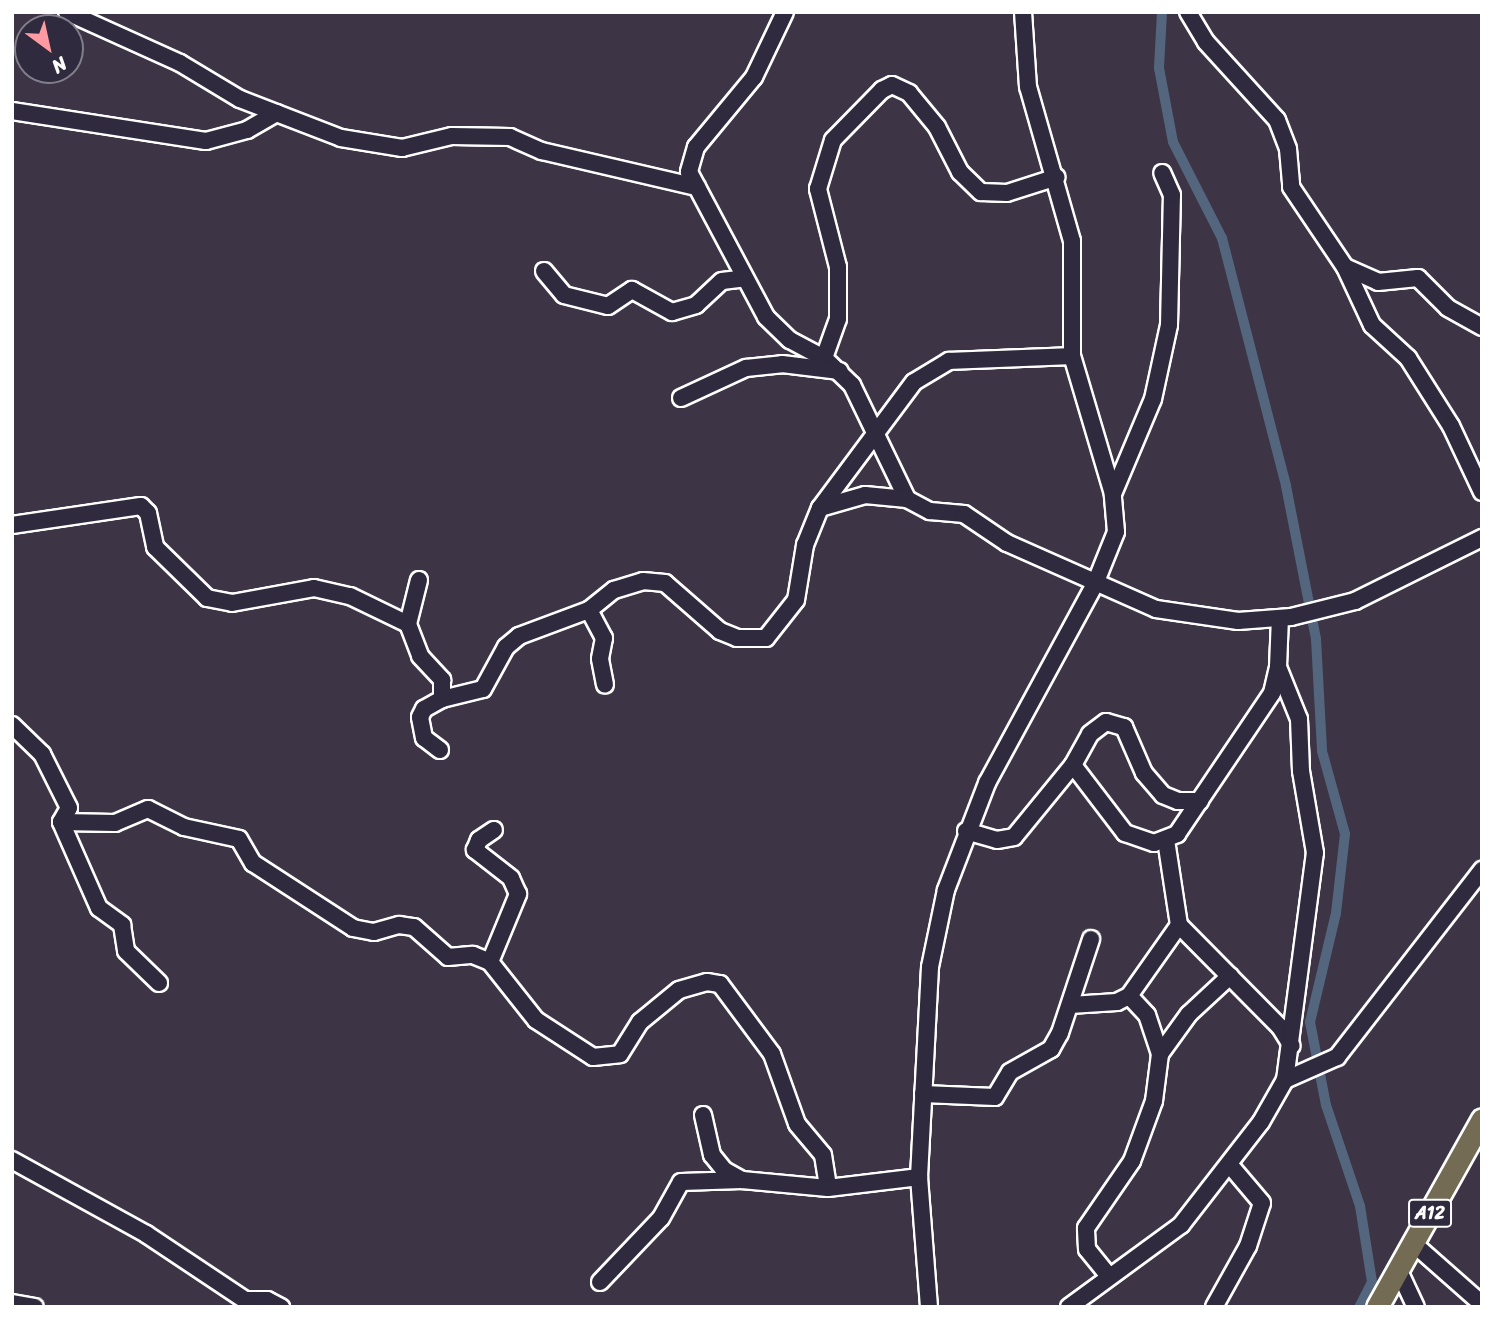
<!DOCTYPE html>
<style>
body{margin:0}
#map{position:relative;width:1494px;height:1319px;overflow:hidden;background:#3d3446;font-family:Sriracha,sans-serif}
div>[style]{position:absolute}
.canal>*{height:10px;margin:-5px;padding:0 5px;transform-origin:5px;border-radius:5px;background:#53667e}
.roads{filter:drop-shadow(2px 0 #fff) drop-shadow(-2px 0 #fff) drop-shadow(0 2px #fff) drop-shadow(0 -2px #fff)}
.minor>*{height:16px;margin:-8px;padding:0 8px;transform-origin:8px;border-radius:8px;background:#2f2a3d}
.major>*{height:21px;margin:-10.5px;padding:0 10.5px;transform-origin:10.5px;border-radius:10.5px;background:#746b55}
span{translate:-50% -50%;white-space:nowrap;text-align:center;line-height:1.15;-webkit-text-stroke:5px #2f2a3d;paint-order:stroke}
.shield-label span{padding:2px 5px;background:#2f2a3d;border:2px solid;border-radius:5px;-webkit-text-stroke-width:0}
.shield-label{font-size:18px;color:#fff;font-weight:700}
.frame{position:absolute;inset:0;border:14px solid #fff;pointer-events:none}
.north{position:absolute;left:14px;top:14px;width:70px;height:70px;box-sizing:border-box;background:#2f2a3d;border:2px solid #827f8b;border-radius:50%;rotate:147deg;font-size:19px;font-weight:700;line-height:28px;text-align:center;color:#fff}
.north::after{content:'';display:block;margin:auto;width:24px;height:32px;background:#ff9aa2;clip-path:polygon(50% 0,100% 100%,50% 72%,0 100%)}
</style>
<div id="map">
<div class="canal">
<div style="left:1162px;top:12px;width:56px;rotate:93.1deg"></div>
<div style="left:1159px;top:68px;width:75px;rotate:79.3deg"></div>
<div style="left:1173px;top:142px;width:108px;rotate:63deg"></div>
<div style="left:1222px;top:238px;width:256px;rotate:75.5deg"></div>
<div style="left:1286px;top:486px;width:156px;rotate:78.9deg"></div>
<div style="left:1316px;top:639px;width:112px;rotate:86.9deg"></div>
<div style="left:1322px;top:751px;width:86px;rotate:74.5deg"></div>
<div style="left:1345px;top:834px;width:80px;rotate:96.5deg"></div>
<div style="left:1336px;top:913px;width:112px;rotate:103.4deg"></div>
<div style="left:1310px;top:1022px;width:85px;rotate:79.1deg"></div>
<div style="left:1326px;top:1105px;width:107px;rotate:71.4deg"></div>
<div style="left:1360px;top:1206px;width:77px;rotate:81deg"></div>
<div style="left:1372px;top:1282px;width:28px;rotate:117deg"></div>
</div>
<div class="roads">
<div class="minor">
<div style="left:67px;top:12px;width:124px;rotate:24.3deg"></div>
<div style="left:180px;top:63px;width:70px;rotate:31deg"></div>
<div style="left:240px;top:99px;width:108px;rotate:21.1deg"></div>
<div style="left:341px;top:138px;width:62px;rotate:9.3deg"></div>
<div style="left:402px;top:148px;width:51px;rotate:-13.5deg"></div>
<div style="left:452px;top:136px;width:58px;rotate:1deg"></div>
<div style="left:510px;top:137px;width:35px;rotate:24deg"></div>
<div style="left:542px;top:151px;width:159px;rotate:13.1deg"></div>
<div style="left:785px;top:12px;width:72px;rotate:115.5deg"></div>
<div style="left:754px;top:77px;width:91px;rotate:129.6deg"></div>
<div style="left:696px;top:147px;width:26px;rotate:106deg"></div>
<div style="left:689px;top:172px;width:164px;rotate:62deg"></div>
<div style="left:766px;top:317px;width:33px;rotate:44deg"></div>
<div style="left:790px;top:340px;width:38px;rotate:28deg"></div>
<div style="left:824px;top:358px;width:39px;rotate:44deg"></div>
<div style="left:852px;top:385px;width:127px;rotate:64.2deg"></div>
<div style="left:907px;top:499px;width:26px;rotate:28deg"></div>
<div style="left:930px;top:511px;width:34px;rotate:5deg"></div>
<div style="left:964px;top:514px;width:52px;rotate:34deg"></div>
<div style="left:1007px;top:543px;width:163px;rotate:23.9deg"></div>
<div style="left:1156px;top:609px;width:83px;rotate:8.3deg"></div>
<div style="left:1238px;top:621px;width:53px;rotate:-4.3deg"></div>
<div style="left:1291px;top:617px;width:66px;rotate:-14deg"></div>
<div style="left:1355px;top:601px;width:142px;rotate:-26.4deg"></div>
<div style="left:1188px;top:12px;width:35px;rotate:59deg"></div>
<div style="left:1206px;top:42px;width:105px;rotate:47.7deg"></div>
<div style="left:1277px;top:120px;width:31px;rotate:69deg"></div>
<div style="left:1288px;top:149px;width:38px;rotate:85deg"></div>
<div style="left:1291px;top:187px;width:97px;rotate:56deg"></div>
<div style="left:1345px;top:267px;width:36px;rotate:24deg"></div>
<div style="left:1378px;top:282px;width:40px;rotate:-5.7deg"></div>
<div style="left:1418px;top:278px;width:42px;rotate:45deg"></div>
<div style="left:1448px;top:308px;width:39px;rotate:29deg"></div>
<div style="left:12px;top:111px;width:196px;rotate:8.8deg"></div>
<div style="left:206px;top:141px;width:42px;rotate:-15deg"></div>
<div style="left:247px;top:130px;width:34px;rotate:-30deg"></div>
<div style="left:1345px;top:267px;width:64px;rotate:65deg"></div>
<div style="left:1372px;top:325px;width:49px;rotate:42.5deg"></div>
<div style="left:1408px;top:358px;width:80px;rotate:57.7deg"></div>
<div style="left:1451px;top:426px;width:73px;rotate:64.8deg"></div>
<div style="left:544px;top:271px;width:31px;rotate:50deg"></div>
<div style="left:564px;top:295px;width:45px;rotate:14deg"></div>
<div style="left:608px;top:306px;width:29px;rotate:-34deg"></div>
<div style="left:632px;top:290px;width:46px;rotate:28.8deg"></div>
<div style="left:672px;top:312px;width:25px;rotate:-16deg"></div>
<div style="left:696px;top:305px;width:35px;rotate:-43deg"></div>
<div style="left:722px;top:281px;width:23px;rotate:-7deg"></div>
<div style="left:824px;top:358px;width:41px;rotate:-70.3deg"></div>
<div style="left:838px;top:319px;width:52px;rotate:-90deg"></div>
<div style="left:838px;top:267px;width:81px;rotate:-104.4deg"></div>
<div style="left:818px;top:189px;width:51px;rotate:-73deg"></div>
<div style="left:833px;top:140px;width:70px;rotate:-45.6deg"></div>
<div style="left:882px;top:90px;width:11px;rotate:-27deg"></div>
<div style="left:892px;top:85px;width:19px;rotate:25deg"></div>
<div style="left:909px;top:93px;width:44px;rotate:50.5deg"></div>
<div style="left:937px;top:127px;width:51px;rotate:62.9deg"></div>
<div style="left:960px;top:172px;width:29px;rotate:44deg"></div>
<div style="left:981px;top:192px;width:26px;rotate:2deg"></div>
<div style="left:1007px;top:193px;width:52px;rotate:-17.7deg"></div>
<div style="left:681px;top:398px;width:72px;rotate:-24.8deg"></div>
<div style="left:746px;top:368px;width:36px;rotate:-6deg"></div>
<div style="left:782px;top:364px;width:58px;rotate:6.9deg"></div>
<div style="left:1113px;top:494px;width:103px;rotate:-67.2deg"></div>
<div style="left:1153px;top:399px;width:76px;rotate:-77.8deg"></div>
<div style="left:1169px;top:325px;width:130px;rotate:-88.7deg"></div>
<div style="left:1172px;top:195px;width:24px;rotate:-114deg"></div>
<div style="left:820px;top:508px;width:47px;rotate:-16.1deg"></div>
<div style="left:865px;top:495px;width:42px;rotate:5.4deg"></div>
<div style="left:12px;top:525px;width:130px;rotate:-8.4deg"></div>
<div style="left:141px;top:506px;width:10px;rotate:45deg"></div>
<div style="left:148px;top:513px;width:35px;rotate:78deg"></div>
<div style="left:155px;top:547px;width:73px;rotate:44.4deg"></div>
<div style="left:207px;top:598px;width:25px;rotate:11deg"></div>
<div style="left:232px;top:603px;width:83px;rotate:-10.4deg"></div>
<div style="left:314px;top:588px;width:37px;rotate:13deg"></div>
<div style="left:350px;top:596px;width:64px;rotate:25.8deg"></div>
<div style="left:419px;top:580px;width:45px;rotate:104deg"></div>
<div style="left:408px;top:624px;width:34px;rotate:69deg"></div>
<div style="left:420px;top:656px;width:33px;rotate:47deg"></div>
<div style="left:442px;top:680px;width:19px;rotate:90deg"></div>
<div style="left:442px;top:699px;width:42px;rotate:-13.7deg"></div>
<div style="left:483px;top:689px;width:48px;rotate:-61.3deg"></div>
<div style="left:506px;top:647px;width:17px;rotate:-40deg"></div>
<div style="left:519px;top:636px;width:75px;rotate:-20.4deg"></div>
<div style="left:589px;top:610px;width:32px;rotate:-39deg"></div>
<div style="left:614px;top:590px;width:30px;rotate:-17deg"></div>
<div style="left:643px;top:581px;width:22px;rotate:5deg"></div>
<div style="left:665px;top:583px;width:73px;rotate:41.1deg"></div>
<div style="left:720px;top:631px;width:18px;rotate:22deg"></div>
<div style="left:737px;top:638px;width:29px"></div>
<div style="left:766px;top:638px;width:48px;rotate:-51.7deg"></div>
<div style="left:796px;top:600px;width:56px;rotate:-80.7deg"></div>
<div style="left:805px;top:545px;width:40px;rotate:-68deg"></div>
<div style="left:820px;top:508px;width:157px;rotate:-53.3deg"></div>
<div style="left:914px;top:382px;width:41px;rotate:-31deg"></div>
<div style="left:949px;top:361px;width:123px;rotate:-2.3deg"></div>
<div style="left:589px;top:610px;width:32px;rotate:62deg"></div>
<div style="left:604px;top:638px;width:21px;rotate:101deg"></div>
<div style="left:600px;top:659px;width:26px;rotate:79deg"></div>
<div style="left:12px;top:725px;width:42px;rotate:44deg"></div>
<div style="left:42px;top:754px;width:60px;rotate:63.4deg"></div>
<div style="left:69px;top:808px;width:16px;rotate:120deg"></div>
<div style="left:440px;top:750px;width:20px;rotate:-143deg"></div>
<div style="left:424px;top:738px;width:21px;rotate:-101deg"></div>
<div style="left:420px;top:717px;width:9px;rotate:-63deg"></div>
<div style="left:424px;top:709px;width:21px;rotate:-29deg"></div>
<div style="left:1073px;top:765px;width:86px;rotate:52.6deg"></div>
<div style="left:1125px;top:833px;width:31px;rotate:19deg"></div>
<div style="left:1154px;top:843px;width:25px;rotate:-21deg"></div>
<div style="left:1177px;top:834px;width:170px;rotate:-56deg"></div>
<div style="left:1272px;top:693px;width:27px;rotate:-77deg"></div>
<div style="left:1278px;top:667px;width:49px;rotate:-87.7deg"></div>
<div style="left:61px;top:822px;width:54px;rotate:1.1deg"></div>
<div style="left:115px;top:823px;width:36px;rotate:-23deg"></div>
<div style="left:148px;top:809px;width:40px;rotate:26.6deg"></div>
<div style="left:184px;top:827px;width:56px;rotate:12.3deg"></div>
<div style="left:239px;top:839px;width:28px;rotate:60deg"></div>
<div style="left:253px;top:863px;width:119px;rotate:33deg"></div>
<div style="left:353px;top:928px;width:21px;rotate:11deg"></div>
<div style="left:374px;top:932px;width:26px;rotate:-16deg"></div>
<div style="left:399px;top:925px;width:15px;rotate:8deg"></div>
<div style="left:414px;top:927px;width:45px;rotate:41.4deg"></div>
<div style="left:448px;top:957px;width:25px;rotate:-5deg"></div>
<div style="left:473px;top:955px;width:18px;rotate:22deg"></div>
<div style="left:490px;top:962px;width:74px;rotate:51.6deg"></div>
<div style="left:536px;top:1020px;width:68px;rotate:33deg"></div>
<div style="left:593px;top:1057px;width:27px;rotate:-6deg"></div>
<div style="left:620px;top:1054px;width:38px;rotate:-58deg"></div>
<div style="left:640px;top:1022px;width:50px;rotate:-39.4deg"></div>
<div style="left:679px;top:990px;width:29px;rotate:-16deg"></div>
<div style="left:707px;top:982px;width:13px;rotate:9deg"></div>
<div style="left:720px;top:984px;width:87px;rotate:53.4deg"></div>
<div style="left:772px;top:1054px;width:74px;rotate:70.3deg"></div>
<div style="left:797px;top:1124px;width:40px;rotate:50deg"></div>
<div style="left:823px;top:1155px;width:33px;rotate:81deg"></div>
<div style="left:61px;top:822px;width:94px;rotate:66.2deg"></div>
<div style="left:99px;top:908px;width:29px;rotate:36deg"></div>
<div style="left:122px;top:925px;width:26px;rotate:81deg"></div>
<div style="left:126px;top:951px;width:46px;rotate:44.1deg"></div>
<div style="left:966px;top:831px;width:32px;rotate:16deg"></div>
<div style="left:997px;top:840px;width:17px;rotate:-10deg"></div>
<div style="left:1014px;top:837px;width:93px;rotate:-50.7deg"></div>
<div style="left:1073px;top:765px;width:35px;rotate:-61deg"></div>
<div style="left:1090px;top:734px;width:20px;rotate:-37deg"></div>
<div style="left:1106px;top:722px;width:19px;rotate:16deg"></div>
<div style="left:1124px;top:727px;width:50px;rotate:66.5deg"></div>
<div style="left:1144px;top:773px;width:29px;rotate:49deg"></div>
<div style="left:1163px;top:795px;width:16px;rotate:22deg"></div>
<div style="left:1178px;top:801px;width:22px"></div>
<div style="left:1166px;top:840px;width:86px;rotate:81.3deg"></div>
<div style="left:1179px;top:925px;width:144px;rotate:45.3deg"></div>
<div style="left:1280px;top:1027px;width:22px;rotate:58deg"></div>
<div style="left:490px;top:962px;width:74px;rotate:-67.6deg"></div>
<div style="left:518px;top:894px;width:17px;rotate:-114deg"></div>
<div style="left:511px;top:878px;width:46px;rotate:-142.1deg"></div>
<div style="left:475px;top:850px;width:11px;rotate:-68deg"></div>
<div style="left:479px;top:840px;width:18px;rotate:-34deg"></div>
<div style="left:1070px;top:1005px;width:47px;rotate:-3.7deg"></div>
<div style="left:1117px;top:1002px;width:13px;rotate:-27deg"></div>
<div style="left:1129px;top:996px;width:87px;rotate:-54.8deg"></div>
<div style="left:1160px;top:1054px;width:49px;rotate:-54.1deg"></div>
<div style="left:1189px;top:1014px;width:56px;rotate:-42.8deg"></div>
<div style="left:1285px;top:1080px;width:57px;rotate:-23.9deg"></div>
<div style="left:1337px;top:1057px;width:237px;rotate:-52.2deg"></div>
<div style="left:923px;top:1094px;width:72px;rotate:2.4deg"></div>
<div style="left:995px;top:1097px;width:29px;rotate:-59deg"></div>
<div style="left:1010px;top:1072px;width:47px;rotate:-29.3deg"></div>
<div style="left:1051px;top:1049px;width:18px;rotate:-61deg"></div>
<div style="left:1060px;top:1033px;width:99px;rotate:-71.7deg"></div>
<div style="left:703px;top:1115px;width:41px;rotate:77.3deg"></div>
<div style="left:712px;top:1155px;width:19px;rotate:51deg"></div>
<div style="left:724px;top:1170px;width:21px;rotate:29deg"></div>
<div style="left:12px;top:1160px;width:153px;rotate:28.9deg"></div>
<div style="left:146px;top:1234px;width:119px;rotate:33.7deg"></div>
<div style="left:245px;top:1300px;width:22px"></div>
<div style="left:267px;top:1300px;width:16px;rotate:27deg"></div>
<div style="left:1414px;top:1244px;width:91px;rotate:41.4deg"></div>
<div style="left:1399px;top:1271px;width:40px;rotate:65deg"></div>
<div style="left:1108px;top:1275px;width:33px;rotate:-129deg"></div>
<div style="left:1087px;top:1249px;width:21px;rotate:-93deg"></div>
<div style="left:1086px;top:1228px;width:81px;rotate:-55.5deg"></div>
<div style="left:1132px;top:1161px;width:64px;rotate:-69.9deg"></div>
<div style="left:1154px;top:1101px;width:47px;rotate:-82.7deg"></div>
<div style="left:1160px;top:1054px;width:41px;rotate:-108.4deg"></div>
<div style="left:1147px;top:1015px;width:26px;rotate:-133deg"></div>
<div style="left:600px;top:1282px;width:88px;rotate:-46.4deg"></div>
<div style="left:661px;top:1218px;width:41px;rotate:-60.9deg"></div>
<div style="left:681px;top:1182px;width:61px;rotate:-1.9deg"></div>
<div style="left:742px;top:1180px;width:86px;rotate:5.3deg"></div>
<div style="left:828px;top:1188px;width:92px;rotate:-6.9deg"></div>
<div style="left:12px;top:1303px;width:23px;rotate:10deg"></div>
<div style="left:929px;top:1307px;width:130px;rotate:-94.4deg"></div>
<div style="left:919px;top:1177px;width:210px;rotate:-87deg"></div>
<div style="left:930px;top:967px;width:79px;rotate:-78.3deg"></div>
<div style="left:946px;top:890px;width:115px;rotate:-69deg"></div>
<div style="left:987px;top:783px;width:226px;rotate:-61.5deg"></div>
<div style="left:1095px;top:584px;width:56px;rotate:-68deg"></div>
<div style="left:1116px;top:532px;width:38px;rotate:-95deg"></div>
<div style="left:1113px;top:494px;width:144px;rotate:-106.5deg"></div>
<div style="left:1072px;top:356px;width:115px;rotate:-90deg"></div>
<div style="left:1072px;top:241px;width:160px;rotate:-105.9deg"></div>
<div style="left:1028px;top:87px;width:75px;rotate:-93.8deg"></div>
<div style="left:1069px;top:1307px;width:139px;rotate:-36.2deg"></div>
<div style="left:1181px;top:1225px;width:130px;rotate:-52.2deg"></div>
<div style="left:1261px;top:1122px;width:48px;rotate:-60.3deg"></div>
<div style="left:1285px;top:1080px;width:229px;rotate:-82.5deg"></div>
<div style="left:1315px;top:853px;width:83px;rotate:-99.7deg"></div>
<div style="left:1301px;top:771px;width:52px;rotate:-92.2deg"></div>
<div style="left:1299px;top:719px;width:56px;rotate:-112deg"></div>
<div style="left:1214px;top:1307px;width:70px;rotate:-60.9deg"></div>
<div style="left:1248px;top:1246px;width:45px;rotate:-72deg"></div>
<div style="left:1262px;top:1203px;width:51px;rotate:-130.2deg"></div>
</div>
<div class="major">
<div style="left:1377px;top:1307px;width:215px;rotate:-60.8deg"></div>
</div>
</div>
<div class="shield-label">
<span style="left:1430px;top:1213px">A12</span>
</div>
<div class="frame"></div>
<div class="north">N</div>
</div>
